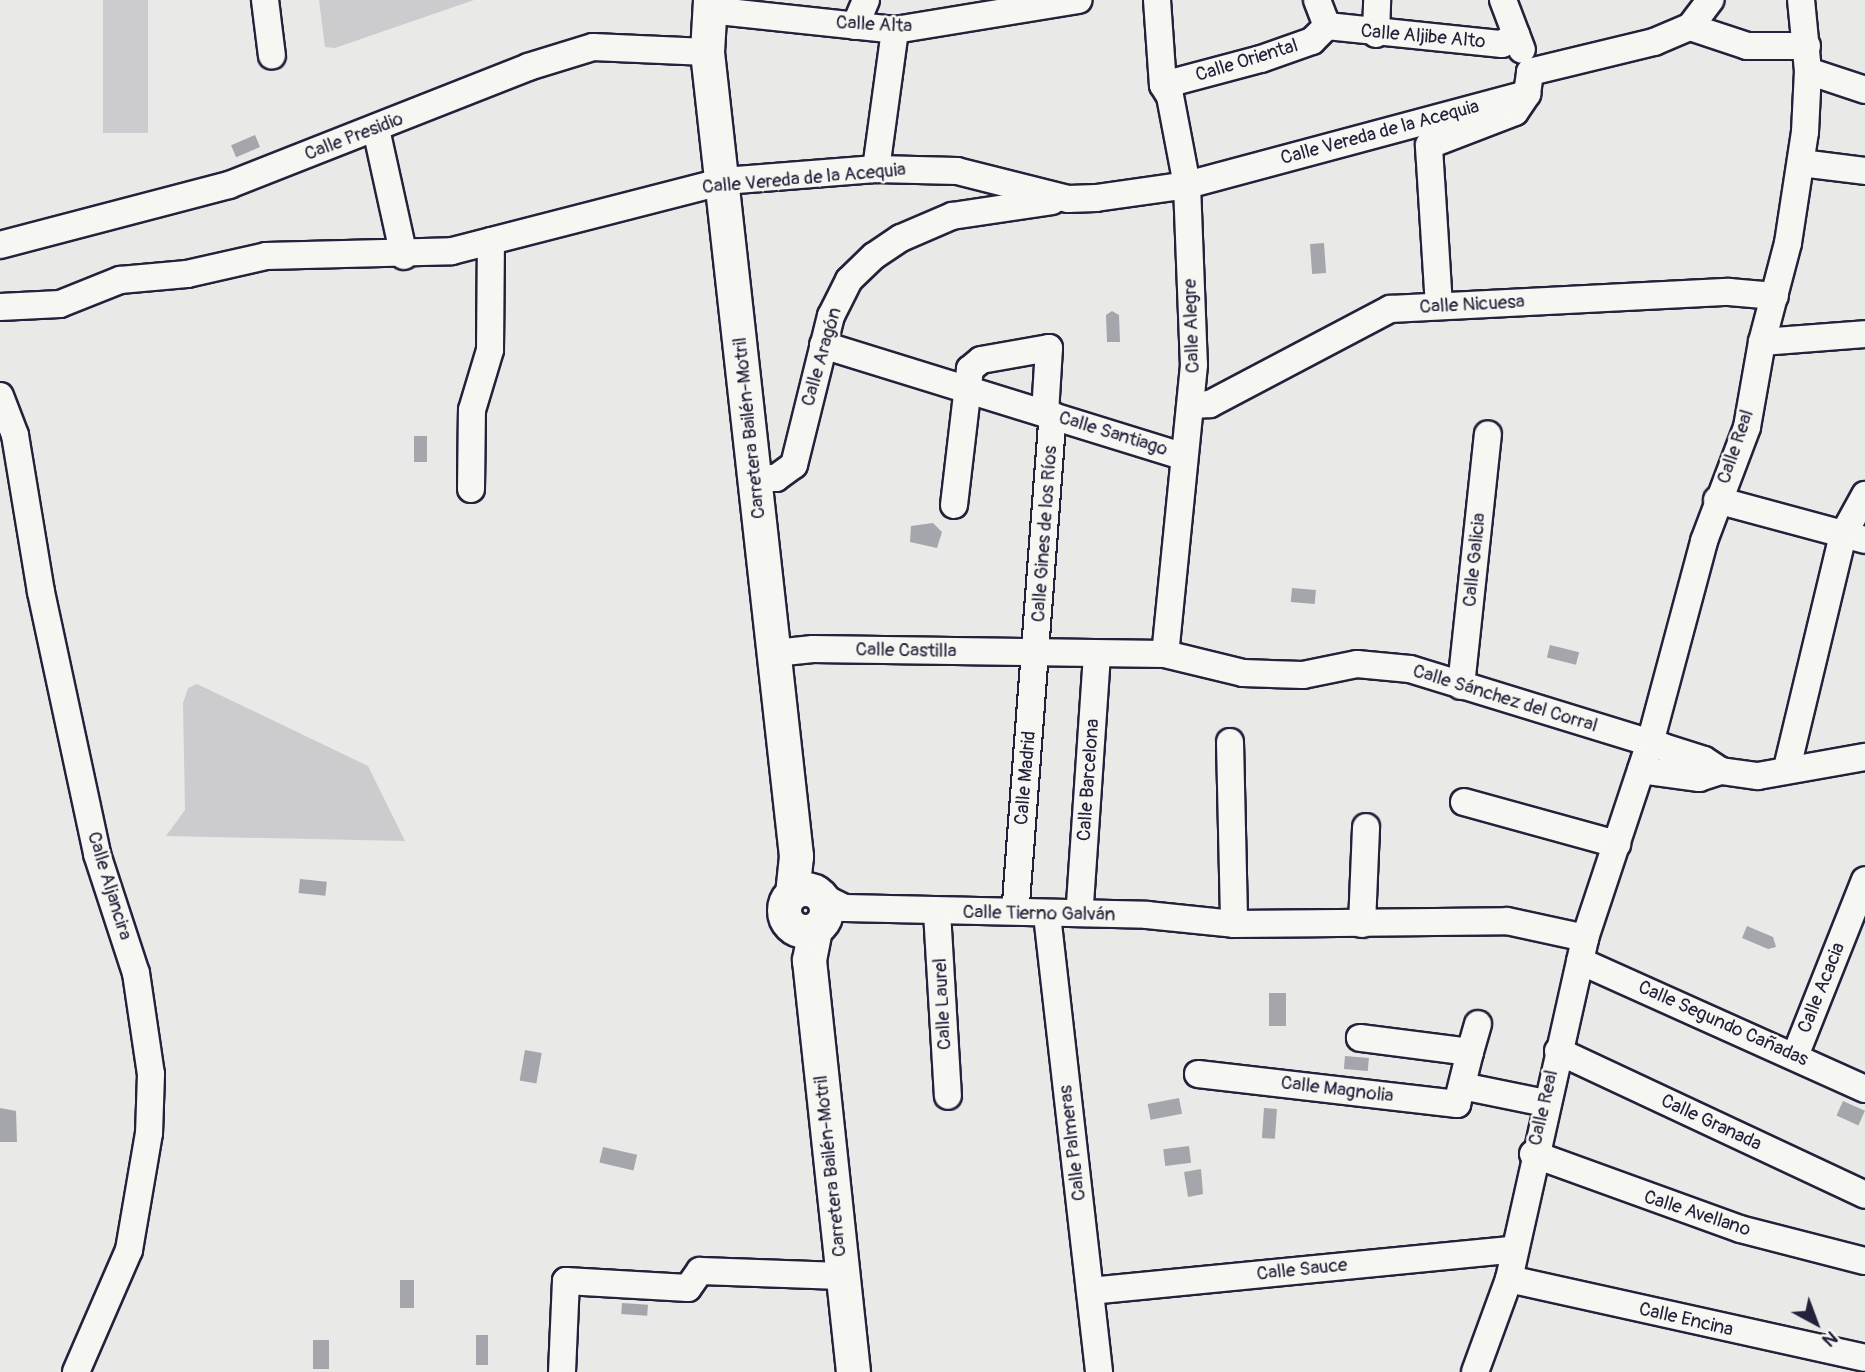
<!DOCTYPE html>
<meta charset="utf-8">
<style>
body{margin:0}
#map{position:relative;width:1865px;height:1372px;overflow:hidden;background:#e9e9e7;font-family:Pangolin,sans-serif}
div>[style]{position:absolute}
.green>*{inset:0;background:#ccccce;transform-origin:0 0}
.water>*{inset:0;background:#a5a5ac;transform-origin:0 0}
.roads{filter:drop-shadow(2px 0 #22223b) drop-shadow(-2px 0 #22223b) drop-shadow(0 2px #22223b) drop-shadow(0 -2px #22223b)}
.minor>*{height:26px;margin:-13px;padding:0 13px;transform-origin:13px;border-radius:13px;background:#f6f6f2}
.major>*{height:33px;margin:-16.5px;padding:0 16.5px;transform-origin:16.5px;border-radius:16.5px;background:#f6f6f2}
.major>.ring{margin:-16.5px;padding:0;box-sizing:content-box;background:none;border:33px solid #f6f6f2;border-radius:50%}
span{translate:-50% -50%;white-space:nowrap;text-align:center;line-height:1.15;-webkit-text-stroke:5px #f6f6f2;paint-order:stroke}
.street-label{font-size:19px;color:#22223b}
.north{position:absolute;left:1781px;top:1288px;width:70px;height:70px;-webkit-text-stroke:5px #f6f6f2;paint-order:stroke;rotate:139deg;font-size:19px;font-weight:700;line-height:28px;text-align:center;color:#22223b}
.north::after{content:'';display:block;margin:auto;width:24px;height:32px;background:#22223b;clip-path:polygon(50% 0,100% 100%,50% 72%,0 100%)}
</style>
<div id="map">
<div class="green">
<div style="left:103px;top:0;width:45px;height:133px"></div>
<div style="clip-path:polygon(319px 0,474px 0,335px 48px,325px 47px)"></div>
<div style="clip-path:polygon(197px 684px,368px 766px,405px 841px,166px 836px,185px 810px,183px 703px,188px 688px)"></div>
</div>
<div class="water">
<div style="left:255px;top:135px;width:13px;height:26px;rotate:67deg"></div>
<div style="left:1324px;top:243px;width:30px;height:14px;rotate:86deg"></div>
<div style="clip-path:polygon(1112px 311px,1119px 315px,1120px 342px,1107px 342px,1106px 315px)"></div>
<div style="left:414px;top:436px;width:13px;height:26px"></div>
<div style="clip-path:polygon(933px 523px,942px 532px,937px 548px,910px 542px,911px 526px)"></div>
<div style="left:1292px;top:588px;width:24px;height:14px;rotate:5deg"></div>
<div style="left:1550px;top:645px;width:30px;height:13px;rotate:14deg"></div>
<div style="left:300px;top:879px;width:27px;height:14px;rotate:6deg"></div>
<div style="clip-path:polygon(1747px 926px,1773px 937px,1776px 947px,1768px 949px,1742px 938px)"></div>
<div style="left:1269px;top:993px;width:17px;height:33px"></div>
<div style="left:525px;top:1050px;width:17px;height:31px;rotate:10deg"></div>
<div style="left:1345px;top:1056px;width:24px;height:13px;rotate:5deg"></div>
<div style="left:1179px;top:1098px;width:16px;height:32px;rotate:79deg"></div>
<div style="left:1843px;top:1101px;width:24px;height:16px;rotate:24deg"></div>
<div style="clip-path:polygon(0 1108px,16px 1111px,17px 1142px,0 1142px)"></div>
<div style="left:1264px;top:1108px;width:13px;height:30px;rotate:4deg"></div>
<div style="left:1189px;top:1146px;width:17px;height:26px;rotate:83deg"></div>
<div style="left:603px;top:1147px;width:35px;height:16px;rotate:13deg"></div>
<div style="clip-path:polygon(1201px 1169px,1203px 1194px,1188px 1197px,1184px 1172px)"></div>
<div style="left:400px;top:1280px;width:14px;height:28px"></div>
<div style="left:622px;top:1303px;width:26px;height:11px;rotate:4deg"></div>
<div style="left:476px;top:1335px;width:12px;height:30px"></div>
<div style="left:313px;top:1340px;width:16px;height:29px"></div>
</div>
<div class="roads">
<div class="minor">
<div style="left:265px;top:0;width:56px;rotate:82.9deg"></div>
<div style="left:1157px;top:0;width:85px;rotate:86deg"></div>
<div style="left:1163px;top:85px;width:13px;rotate:58deg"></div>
<div style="left:1170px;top:96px;width:91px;rotate:79.2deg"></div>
<div style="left:1187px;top:185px;width:180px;rotate:87.8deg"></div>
<div style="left:1194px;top:365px;width:290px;rotate:95.7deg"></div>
<div style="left:1317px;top:0;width:28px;rotate:69deg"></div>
<div style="left:1503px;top:0;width:53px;rotate:69.2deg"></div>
<div style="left:709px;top:10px;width:187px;rotate:6.1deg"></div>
<div style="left:895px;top:30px;width:186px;rotate:-9.3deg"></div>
<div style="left:855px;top:26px;width:28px;rotate:-67deg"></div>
<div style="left:1327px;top:26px;width:176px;rotate:5.9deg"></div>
<div style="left:1502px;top:44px;width:17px;rotate:-33deg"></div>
<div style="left:1690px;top:27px;width:34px;rotate:-53deg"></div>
<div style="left:1376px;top:34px;width:34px;rotate:-88deg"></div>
<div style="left:1808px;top:71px;width:60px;rotate:18.4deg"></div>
<div style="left:1163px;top:85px;width:101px;rotate:-14.9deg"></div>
<div style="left:1261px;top:59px;width:54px;rotate:-19.4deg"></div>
<div style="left:1312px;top:41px;width:21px;rotate:-45deg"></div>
<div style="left:376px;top:129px;width:130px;rotate:77.6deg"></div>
<div style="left:1801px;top:163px;width:64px;rotate:7.1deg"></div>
<div style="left:876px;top:169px;width:140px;rotate:-82.2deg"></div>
<div style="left:0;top:245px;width:237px;rotate:-14.7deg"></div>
<div style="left:229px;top:185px;width:321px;rotate:-21.5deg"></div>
<div style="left:528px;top:67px;width:68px;rotate:-17.1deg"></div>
<div style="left:593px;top:47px;width:114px;rotate:2.5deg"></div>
<div style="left:1439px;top:306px;width:161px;rotate:-93.6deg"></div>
<div style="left:1429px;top:145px;width:92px;rotate:-21deg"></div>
<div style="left:1515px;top:112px;width:22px;rotate:-56deg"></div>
<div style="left:1527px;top:94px;width:22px;rotate:-82deg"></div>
<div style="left:1530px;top:72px;width:128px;rotate:-13.6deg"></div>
<div style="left:1654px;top:42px;width:39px;rotate:-23deg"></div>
<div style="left:1690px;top:27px;width:60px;rotate:18.4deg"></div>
<div style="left:1747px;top:46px;width:60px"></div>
<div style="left:0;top:307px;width:60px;rotate:-2.9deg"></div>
<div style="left:60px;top:304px;width:65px;rotate:-21.8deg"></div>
<div style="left:120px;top:280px;width:67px;rotate:-5.1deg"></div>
<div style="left:187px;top:274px;width:81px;rotate:-12.8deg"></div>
<div style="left:266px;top:256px;width:186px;rotate:-1.5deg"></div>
<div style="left:452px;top:251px;width:281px;rotate:-14.4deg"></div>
<div style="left:724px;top:181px;width:152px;rotate:-4.5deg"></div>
<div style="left:876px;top:169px;width:81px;rotate:1.4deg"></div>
<div style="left:957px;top:171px;width:114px;rotate:14.2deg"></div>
<div style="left:1068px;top:199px;width:28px;rotate:-2deg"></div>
<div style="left:1096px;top:198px;width:92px;rotate:-8.1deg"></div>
<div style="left:1187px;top:185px;width:352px;rotate:-15deg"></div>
<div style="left:1762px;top:342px;width:103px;rotate:-4.4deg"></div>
<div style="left:823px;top:345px;width:376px;rotate:17.2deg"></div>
<div style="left:0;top:396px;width:42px;rotate:69deg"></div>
<div style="left:15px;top:435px;width:159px;rotate:80.6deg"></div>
<div style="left:41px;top:592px;width:268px;rotate:77.9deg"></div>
<div style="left:97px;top:854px;width:125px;rotate:71.9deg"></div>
<div style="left:136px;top:973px;width:102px;rotate:81.6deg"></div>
<div style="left:151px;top:1074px;width:59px;rotate:91.9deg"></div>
<div style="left:149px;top:1133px;width:119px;rotate:99.7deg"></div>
<div style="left:129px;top:1250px;width:133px;rotate:113.5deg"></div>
<div style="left:1193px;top:405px;width:17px;rotate:-3deg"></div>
<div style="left:1210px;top:404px;width:204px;rotate:-27.8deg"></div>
<div style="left:1390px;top:309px;width:339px;rotate:-2.9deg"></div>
<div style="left:1729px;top:292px;width:46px;rotate:5deg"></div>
<div style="left:755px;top:478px;width:21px"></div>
<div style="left:776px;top:478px;width:22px;rotate:-36deg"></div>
<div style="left:794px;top:465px;width:154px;rotate:-76.1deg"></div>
<div style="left:831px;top:316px;width:40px;rotate:-63.4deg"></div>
<div style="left:849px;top:280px;width:35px;rotate:-44deg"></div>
<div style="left:874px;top:256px;width:32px;rotate:-34deg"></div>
<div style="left:901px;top:238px;width:56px;rotate:-23.3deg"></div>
<div style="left:952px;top:216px;width:101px;rotate:-8.5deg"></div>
<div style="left:471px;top:489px;width:79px;rotate:-89.3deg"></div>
<div style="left:472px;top:410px;width:63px;rotate:-73.3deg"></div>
<div style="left:490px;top:350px;width:109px;rotate:-89.5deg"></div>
<div style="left:1717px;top:500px;width:153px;rotate:15.1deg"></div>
<div style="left:954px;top:505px;width:137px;rotate:-83.3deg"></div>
<div style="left:970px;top:369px;width:14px;rotate:-39deg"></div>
<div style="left:981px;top:360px;width:69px;rotate:-10deg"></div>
<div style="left:1049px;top:348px;width:65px;rotate:93.5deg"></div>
<div style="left:775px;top:653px;width:38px;rotate:-6deg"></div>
<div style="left:813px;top:649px;width:352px;rotate:0.8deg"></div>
<div style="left:1165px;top:654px;width:80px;rotate:13.7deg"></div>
<div style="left:1243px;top:673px;width:60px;rotate:1.9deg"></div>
<div style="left:1303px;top:675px;width:55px;rotate:-11.5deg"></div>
<div style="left:1357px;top:664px;width:53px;rotate:5.4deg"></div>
<div style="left:1410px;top:669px;width:265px;rotate:17.1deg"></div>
<div style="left:1663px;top:747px;width:43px;rotate:17.6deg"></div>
<div style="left:1704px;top:760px;width:20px;rotate:33deg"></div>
<div style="left:1461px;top:686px;width:253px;rotate:-83.9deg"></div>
<div style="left:1230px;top:742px;width:182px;rotate:88.7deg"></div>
<div style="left:1787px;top:768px;width:240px;rotate:-76.5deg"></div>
<div style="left:1843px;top:535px;width:46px;rotate:-61.2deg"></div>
<div style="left:1641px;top:770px;width:59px;rotate:7.9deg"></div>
<div style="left:1699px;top:778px;width:23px;rotate:-18deg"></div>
<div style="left:1721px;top:771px;width:37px;rotate:8deg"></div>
<div style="left:1758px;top:776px;width:109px;rotate:-10.1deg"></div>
<div style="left:1464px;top:802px;width:159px;rotate:15.4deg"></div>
<div style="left:822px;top:897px;width:25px;rotate:26deg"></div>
<div style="left:845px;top:908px;width:302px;rotate:1.3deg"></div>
<div style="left:1147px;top:915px;width:87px;rotate:5.9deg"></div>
<div style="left:1234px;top:924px;width:273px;rotate:-0.6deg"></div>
<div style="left:1507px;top:921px;width:80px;rotate:12.3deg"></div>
<div style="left:1016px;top:903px;width:489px;rotate:-85.7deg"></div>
<div style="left:1080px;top:904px;width:250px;rotate:-86.1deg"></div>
<div style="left:937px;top:912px;width:184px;rotate:86.6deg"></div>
<div style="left:1047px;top:915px;width:460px;rotate:83.5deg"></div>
<div style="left:1362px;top:924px;width:97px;rotate:-87.6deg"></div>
<div style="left:1580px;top:961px;width:312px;rotate:24.2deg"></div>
<div style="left:1558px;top:1051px;width:339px;rotate:25.1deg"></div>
<div style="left:1470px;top:1052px;width:29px;rotate:-74deg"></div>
<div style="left:1795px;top:1056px;width:189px;rotate:-68.3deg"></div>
<div style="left:1198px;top:1074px;width:261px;rotate:6.6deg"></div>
<div style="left:1457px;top:1104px;width:54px;rotate:-76deg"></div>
<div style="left:1470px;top:1052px;width:111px;rotate:-172.7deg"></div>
<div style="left:1462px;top:1086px;width:85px;rotate:11.6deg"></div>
<div style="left:1533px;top:1154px;width:220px;rotate:19.9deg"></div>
<div style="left:1740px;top:1229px;width:129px;rotate:14.4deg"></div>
<div style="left:1509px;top:1279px;width:364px;rotate:12.5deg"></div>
<div style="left:1090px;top:1291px;width:427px;rotate:-5.6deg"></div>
<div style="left:562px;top:1372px;width:91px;rotate:-87.5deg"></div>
<div style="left:566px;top:1281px;width:122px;rotate:3.3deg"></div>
<div style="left:688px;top:1288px;width:21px;rotate:-55deg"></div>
<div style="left:700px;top:1271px;width:142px;rotate:2deg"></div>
<div style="left:1475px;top:1372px;width:99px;rotate:-69.9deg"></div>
<div style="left:1509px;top:1279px;width:349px;rotate:-77.4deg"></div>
<div style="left:1585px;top:938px;width:206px;rotate:-71.6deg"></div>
<div style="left:1650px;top:743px;width:209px;rotate:-75deg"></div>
<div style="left:1704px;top:541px;width:122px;rotate:-69.3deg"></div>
<div style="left:1747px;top:427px;width:86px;rotate:-80deg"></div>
<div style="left:1762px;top:342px;width:102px;rotate:-75.3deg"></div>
<div style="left:1788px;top:243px;width:112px;rotate:-81.3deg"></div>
<div style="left:1805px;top:132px;width:61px;rotate:-87.2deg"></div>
<div style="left:1808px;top:71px;width:71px;rotate:-95.6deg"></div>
</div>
<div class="major">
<div style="left:710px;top:0;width:52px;rotate:93.3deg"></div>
<div style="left:707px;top:52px;width:809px;rotate:83.68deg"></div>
<div style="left:796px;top:856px;width:37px;rotate:96deg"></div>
<div class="ring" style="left:784px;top:889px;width:9px;height:9px"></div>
<div style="left:815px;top:929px;width:32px;rotate:101deg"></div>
<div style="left:809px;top:960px;width:414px;rotate:83.9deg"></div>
</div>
</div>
<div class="street-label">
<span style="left:874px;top:25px;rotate:3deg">Calle Alta</span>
<span style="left:1423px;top:37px;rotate:5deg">Calle Aljibe Alto</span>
<span style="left:1247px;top:61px;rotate:-17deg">Calle Oriental</span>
<span style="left:1380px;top:133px;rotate:-15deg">Calle Vereda de la Acequia</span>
<span style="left:354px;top:137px;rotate:-21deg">Calle Presidio</span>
<span style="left:804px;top:179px;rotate:-5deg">Calle Vereda de la Acequia</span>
<span style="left:1472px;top:305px;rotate:-3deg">Calle Nicuesa</span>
<span style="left:1192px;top:326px;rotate:-92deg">Calle Alegre</span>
<span style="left:822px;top:357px;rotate:-74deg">Calle Aragón</span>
<span style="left:750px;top:428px;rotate:-96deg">Carretera Bailén-Motril</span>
<span style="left:1113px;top:434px;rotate:17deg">Calle Santiago</span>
<span style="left:1736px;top:447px;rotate:-71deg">Calle Real</span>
<span style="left:1045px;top:534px;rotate:-86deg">Calle Gines de los Ríos</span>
<span style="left:1475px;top:560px;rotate:-84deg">Calle Galicia</span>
<span style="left:906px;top:651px;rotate:1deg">Calle Castilla</span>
<span style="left:1505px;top:699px;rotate:17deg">Calle Sánchez del Corral</span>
<span style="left:1026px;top:778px;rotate:-85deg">Calle Madrid</span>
<span style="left:1089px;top:780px;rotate:-86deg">Calle Barcelona</span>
<span style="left:109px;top:886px;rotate:73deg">Calle Aljancira</span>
<span style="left:1039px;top:914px;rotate:1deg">Calle Tierno Galván</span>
<span style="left:1822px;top:988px;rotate:-68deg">Calle Acacia</span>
<span style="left:943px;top:1004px;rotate:-93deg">Calle Laurel</span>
<span style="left:1723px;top:1024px;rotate:24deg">Calle Segundo Cañadas</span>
<span style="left:1337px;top:1090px;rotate:7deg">Calle Magnolia</span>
<span style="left:1544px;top:1108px;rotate:-77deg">Calle Real</span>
<span style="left:1711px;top:1123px;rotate:25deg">Calle Granada</span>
<span style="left:1073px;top:1143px;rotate:-97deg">Calle Palmeras</span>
<span style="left:831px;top:1166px;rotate:-96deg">Carretera Bailén-Motril</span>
<span style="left:1697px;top:1214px;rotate:18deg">Calle Avellano</span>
<span style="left:1302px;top:1270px;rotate:-6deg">Calle Sauce</span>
<span style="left:1686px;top:1320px;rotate:13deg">Calle Encina</span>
</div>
<div class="north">N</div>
</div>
